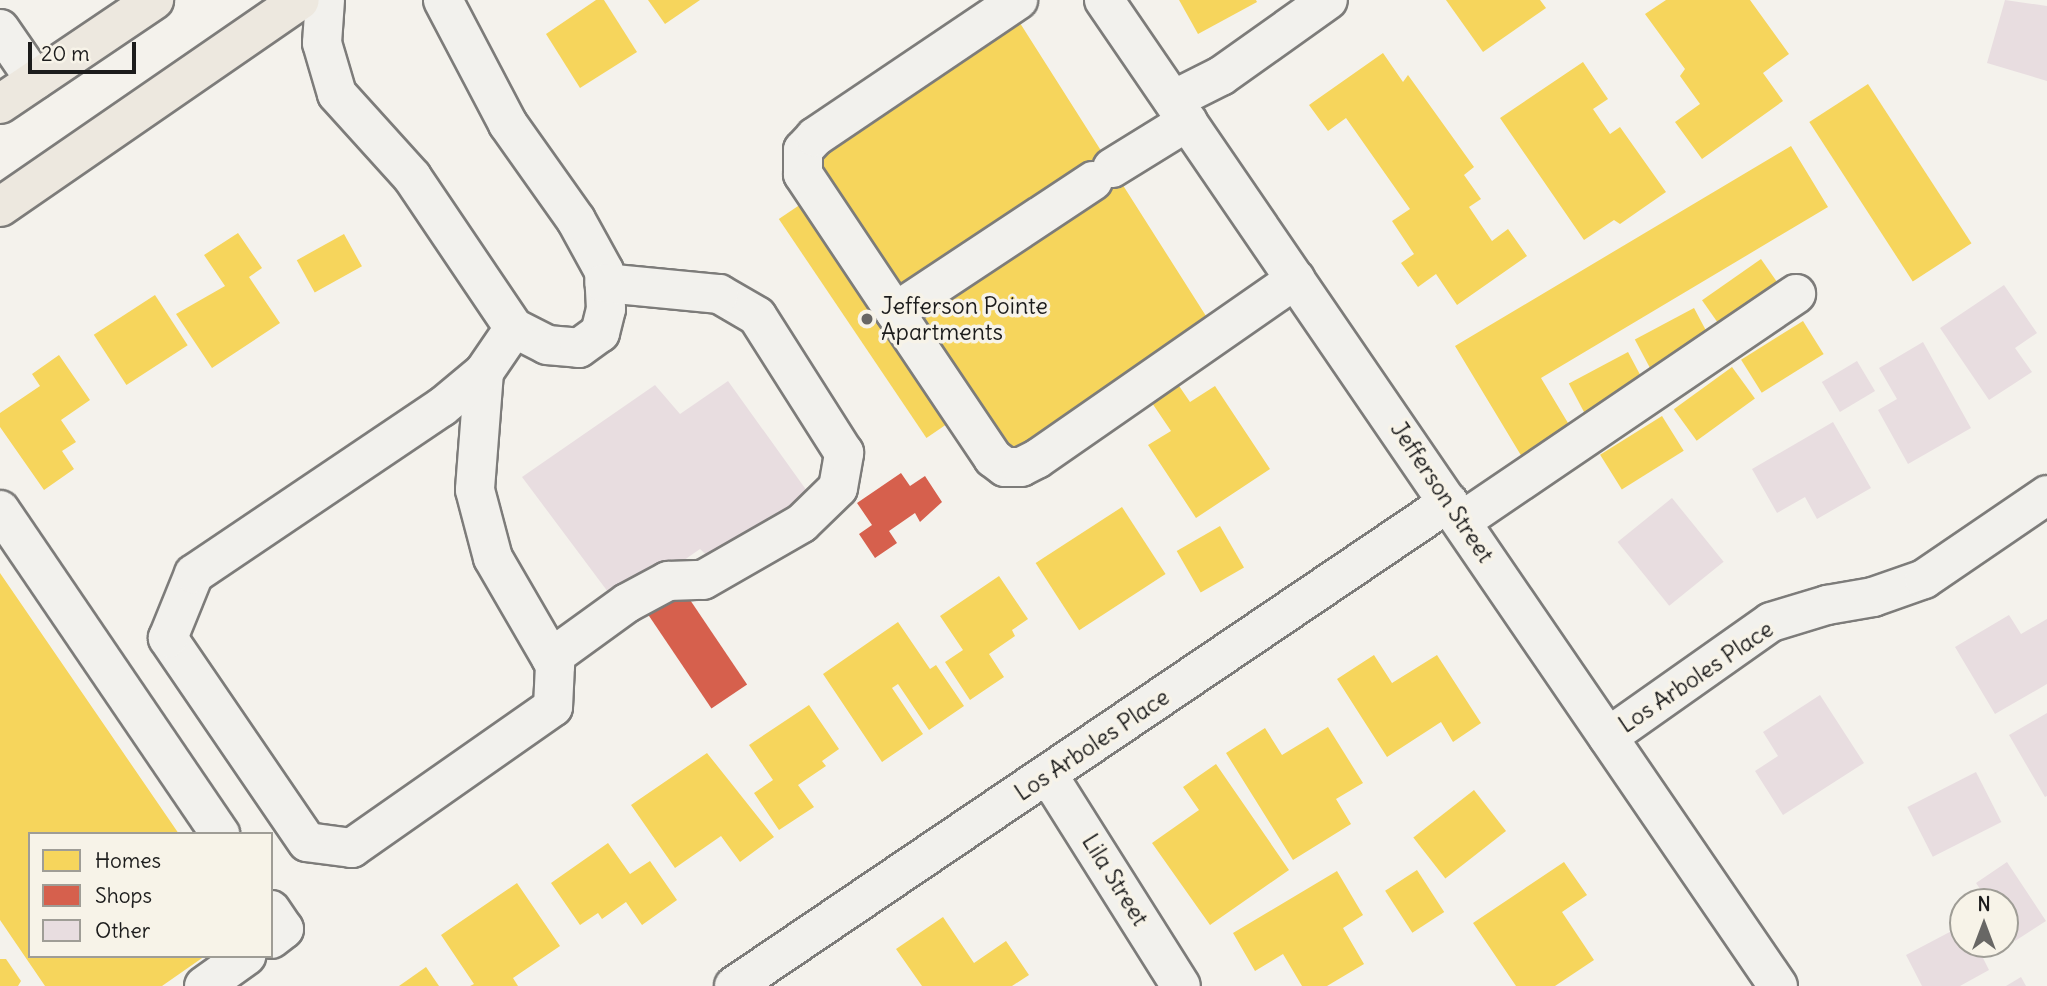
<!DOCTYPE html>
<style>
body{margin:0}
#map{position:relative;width:2047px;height:986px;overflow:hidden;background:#f4f2ec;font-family:Delius,sans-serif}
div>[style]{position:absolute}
.homes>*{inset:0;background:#f6d55c;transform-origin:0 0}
.shops>*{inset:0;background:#d6604d;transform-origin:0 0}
.building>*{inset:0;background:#e8dde0;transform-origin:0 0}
.roads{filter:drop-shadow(2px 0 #7d7c7a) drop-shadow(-2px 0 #7d7c7a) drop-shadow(0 2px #7d7c7a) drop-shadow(0 -2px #7d7c7a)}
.minor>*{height:38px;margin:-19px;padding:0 19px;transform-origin:19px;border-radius:19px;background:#f2f1ed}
.major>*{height:38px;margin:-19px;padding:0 19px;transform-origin:19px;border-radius:19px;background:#ede8df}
.dots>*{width:19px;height:19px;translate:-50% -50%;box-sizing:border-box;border:4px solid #f7f3e8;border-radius:50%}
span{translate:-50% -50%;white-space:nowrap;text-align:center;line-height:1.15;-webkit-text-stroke:7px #f7f3e8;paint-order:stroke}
.poi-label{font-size:23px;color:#1c1c1c}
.left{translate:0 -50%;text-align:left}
.street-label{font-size:23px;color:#1c1c1c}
.legend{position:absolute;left:28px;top:832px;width:245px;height:126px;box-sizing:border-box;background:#f7f3e8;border:2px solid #9f9d96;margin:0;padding:9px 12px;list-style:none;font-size:21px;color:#1c1c1c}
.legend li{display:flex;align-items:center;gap:14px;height:35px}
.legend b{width:35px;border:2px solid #9f9d96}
.north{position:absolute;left:1949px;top:888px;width:70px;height:70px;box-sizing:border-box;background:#f7f3e8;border:2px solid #9f9d96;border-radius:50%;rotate:0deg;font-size:19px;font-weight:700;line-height:28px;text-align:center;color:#1c1c1c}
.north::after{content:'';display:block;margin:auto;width:24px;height:32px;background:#686765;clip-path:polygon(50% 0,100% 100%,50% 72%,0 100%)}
.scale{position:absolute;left:28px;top:42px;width:108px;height:32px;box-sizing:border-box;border:4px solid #1c1c1c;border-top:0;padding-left:9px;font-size:21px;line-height:24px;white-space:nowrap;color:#1c1c1c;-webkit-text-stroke:5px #f7f3e8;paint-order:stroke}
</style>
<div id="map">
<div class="homes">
<div style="clip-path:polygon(596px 0,604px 0,637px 52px,580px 88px,546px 34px)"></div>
<div style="clip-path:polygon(648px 0,700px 0,665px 24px)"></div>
<div style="clip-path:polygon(1179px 0,1256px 0,1257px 2px,1198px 34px)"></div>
<div style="clip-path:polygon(1446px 0,1540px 0,1546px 8px,1483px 52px)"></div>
<div style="clip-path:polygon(1666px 0,1750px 0,1789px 54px,1763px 73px,1783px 101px,1702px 159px,1675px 122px,1700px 104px,1680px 76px,1685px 69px,1645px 14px)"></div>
<div style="clip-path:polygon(1011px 9px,1213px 327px,1019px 458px,924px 319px,1100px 193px,902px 291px,809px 152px)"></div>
<div style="clip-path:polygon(1383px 53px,1403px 82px,1408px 75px,1474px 167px,1464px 175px,1481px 199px,1469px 207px,1492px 241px,1508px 229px,1527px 256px,1457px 305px,1436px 274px,1418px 287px,1401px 263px,1414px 254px,1392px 221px,1410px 209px,1346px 118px,1328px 131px,1309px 105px)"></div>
<div style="clip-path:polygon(1583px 62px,1608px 99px,1593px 109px,1610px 134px,1620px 127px,1666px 192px,1620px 224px,1614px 220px,1584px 240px,1500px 118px)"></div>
<div style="left:1868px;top:84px;width:190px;height:70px;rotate:57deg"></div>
<div style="clip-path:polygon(1791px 146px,1828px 207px,1541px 378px,1571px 428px,1522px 457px,1455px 346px)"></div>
<div style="left:807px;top:200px;width:264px;height:34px;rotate:56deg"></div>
<div style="clip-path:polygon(238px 233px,262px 268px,249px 277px,280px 323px,212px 368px,176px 314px,225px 286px,204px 255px)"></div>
<div style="left:344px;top:234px;width:37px;height:54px;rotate:61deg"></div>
<div style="left:1761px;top:259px;width:37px;height:72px;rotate:55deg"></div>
<div style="left:155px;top:295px;width:60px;height:73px;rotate:57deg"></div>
<div style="left:1694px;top:308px;width:40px;height:67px;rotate:62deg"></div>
<div style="left:1803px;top:321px;width:39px;height:73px;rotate:58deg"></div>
<div style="left:1628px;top:352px;width:40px;height:67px;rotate:62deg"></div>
<div style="clip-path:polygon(59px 355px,90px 400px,61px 420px,76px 442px,62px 451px,74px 469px,44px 490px,0 427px,0 413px,40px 386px,32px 374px)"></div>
<div style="left:1732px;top:367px;width:39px;height:72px;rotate:54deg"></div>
<div style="clip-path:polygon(1177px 383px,1190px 402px,1215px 386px,1270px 469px,1196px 518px,1148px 445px,1171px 431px,1150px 400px)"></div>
<div style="left:1662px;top:416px;width:41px;height:73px;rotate:58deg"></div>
<div style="left:1122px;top:507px;width:80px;height:103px;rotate:57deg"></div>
<div style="left:1220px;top:526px;width:48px;height:50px;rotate:60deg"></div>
<div style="clip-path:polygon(0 573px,179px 834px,30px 834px,30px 956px,205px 956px,162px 986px,45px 986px,0 920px)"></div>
<div style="clip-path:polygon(999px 576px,1028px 619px,1012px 630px,1015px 636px,989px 654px,1004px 677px,970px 700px,945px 662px,963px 650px,940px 616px)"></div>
<div style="clip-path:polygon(898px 622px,930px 669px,936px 665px,964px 706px,929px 730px,898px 684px,892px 688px,923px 734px,882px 762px,823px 674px)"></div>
<div style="clip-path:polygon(1374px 655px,1392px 683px,1437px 655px,1481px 723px,1453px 742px,1441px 722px,1387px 757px,1337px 679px)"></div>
<div style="clip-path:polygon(809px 705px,839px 749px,822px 761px,826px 766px,798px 785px,814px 807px,779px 830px,754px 793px,773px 780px,749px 745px)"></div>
<div style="clip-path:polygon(1328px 727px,1363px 783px,1336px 799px,1351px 824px,1293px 860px,1226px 753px,1265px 728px,1282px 755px)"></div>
<div style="clip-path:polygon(707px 753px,774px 837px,740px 862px,721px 836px,675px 868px,631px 805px)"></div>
<div style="clip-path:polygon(1216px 764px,1289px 870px,1210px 925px,1152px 843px,1199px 810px,1183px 787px)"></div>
<div style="left:1474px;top:790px;width:52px;height:77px;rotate:52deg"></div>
<div style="clip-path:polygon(608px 843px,630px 874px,650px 861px,677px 900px,642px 925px,626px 902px,602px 919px,598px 913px,580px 925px,551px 883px)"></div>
<div style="clip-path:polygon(1564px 862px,1587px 895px,1562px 912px,1594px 960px,1555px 986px,1516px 986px,1473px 923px)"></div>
<div style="left:1417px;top:870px;width:50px;height:38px;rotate:57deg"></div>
<div style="clip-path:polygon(1337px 871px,1363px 915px,1343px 928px,1364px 964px,1327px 986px,1302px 986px,1283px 954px,1255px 971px,1233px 933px)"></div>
<div style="clip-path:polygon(517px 883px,560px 946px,513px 978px,518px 986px,470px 986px,474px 984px,441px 935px)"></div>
<div style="clip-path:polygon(943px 917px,974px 963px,1006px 941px,1029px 975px,1012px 986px,922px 986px,896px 949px)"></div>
<div style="clip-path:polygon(0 959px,6px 959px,21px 981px,18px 986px,0 986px)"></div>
<div style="clip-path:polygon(426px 967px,439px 986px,399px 986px)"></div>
</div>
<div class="shops">
<div style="clip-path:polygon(901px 473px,910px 486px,925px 476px,942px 502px,920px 522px,915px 513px,889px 531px,897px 543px,875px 558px,859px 534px,872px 525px,857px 503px)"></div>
<div style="left:680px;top:585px;width:120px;height:43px;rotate:56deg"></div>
</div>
<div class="building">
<div style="clip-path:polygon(2005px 0,2047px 6px,2047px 81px,1987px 63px)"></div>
<div style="clip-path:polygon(2004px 285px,2037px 333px,2015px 348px,2032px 372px,1989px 400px,1940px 328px)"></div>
<div style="clip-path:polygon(1923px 342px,1971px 428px,1908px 464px,1878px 410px,1897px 399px,1879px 368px)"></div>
<div style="left:1857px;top:361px;width:35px;height:41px;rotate:59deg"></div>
<div style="clip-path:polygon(728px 381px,812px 498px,713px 561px,700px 549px,667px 572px,652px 565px,608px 592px,522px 477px,655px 385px,680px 414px)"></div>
<div style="clip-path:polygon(1833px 422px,1871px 488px,1817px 519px,1805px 497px,1777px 513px,1752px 469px)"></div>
<div style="left:1672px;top:498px;width:82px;height:70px;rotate:51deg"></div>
<div style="clip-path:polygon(2009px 615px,2021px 634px,2047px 619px,2047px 684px,1995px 714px,1955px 647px)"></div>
<div style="clip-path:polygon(1820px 695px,1864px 763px,1783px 815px,1755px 771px,1778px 756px,1763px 732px)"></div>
<div style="clip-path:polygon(2047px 713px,2047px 796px,2045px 797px,2009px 735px)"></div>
<div style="left:1976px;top:772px;width:56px;height:77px;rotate:63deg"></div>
<div style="clip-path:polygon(2007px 862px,2046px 921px,2015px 941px,2005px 927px,2005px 902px,1989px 902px,1976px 883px)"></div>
<div style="clip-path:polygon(1963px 925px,1963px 944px,1976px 944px,1989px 970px,1960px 986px,1922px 986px,1906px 955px)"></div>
<div style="clip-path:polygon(2021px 977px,2026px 986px,2006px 986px)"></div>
</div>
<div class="roads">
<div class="minor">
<div style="left:325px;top:0;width:43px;rotate:94deg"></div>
<div style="left:322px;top:43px;width:53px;rotate:73.6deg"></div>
<div style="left:337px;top:94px;width:112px;rotate:47.9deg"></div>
<div style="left:412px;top:177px;width:182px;rotate:56deg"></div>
<div style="left:514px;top:328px;width:37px;rotate:27deg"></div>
<div style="left:547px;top:345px;width:32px;rotate:5deg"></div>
<div style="left:579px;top:348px;width:26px;rotate:-36deg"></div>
<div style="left:600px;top:333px;width:25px;rotate:-76deg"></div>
<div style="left:606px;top:309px;width:38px;rotate:-93deg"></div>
<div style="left:604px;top:271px;width:58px;rotate:-118.8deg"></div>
<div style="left:576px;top:220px;width:118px;rotate:-125.3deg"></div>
<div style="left:508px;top:124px;width:140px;rotate:-117.7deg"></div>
<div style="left:1104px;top:0;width:1194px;rotate:55.64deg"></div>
<div style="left:0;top:29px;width:62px;rotate:55.5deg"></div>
<div style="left:1173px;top:100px;width:54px;rotate:-26.6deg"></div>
<div style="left:1221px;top:76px;width:131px;rotate:-35.4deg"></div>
<div style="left:1112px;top:168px;width:89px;rotate:-31.7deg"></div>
<div style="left:1093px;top:181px;width:237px;rotate:146.5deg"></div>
<div style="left:895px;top:312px;width:176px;rotate:56.1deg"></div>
<div style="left:993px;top:458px;width:15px;rotate:37deg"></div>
<div style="left:1005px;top:467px;width:16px"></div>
<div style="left:1021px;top:467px;width:18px;rotate:-27deg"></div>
<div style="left:1037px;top:459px;width:315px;rotate:-34.8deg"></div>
<div style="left:895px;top:312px;width:166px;rotate:-123.7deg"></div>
<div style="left:803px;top:174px;width:24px;rotate:-90deg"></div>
<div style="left:803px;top:150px;width:18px;rotate:-47deg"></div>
<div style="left:815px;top:137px;width:245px;rotate:-34deg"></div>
<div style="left:484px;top:372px;width:118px;rotate:94.4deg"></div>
<div style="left:475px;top:490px;width:70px;rotate:75.2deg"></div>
<div style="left:493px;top:558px;width:124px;rotate:59.9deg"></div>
<div style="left:555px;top:665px;width:42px;rotate:92.7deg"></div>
<div style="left:553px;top:707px;width:246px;rotate:145deg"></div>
<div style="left:352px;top:848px;width:45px;rotate:-172.4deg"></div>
<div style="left:307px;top:842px;width:247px;rotate:-124.3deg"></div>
<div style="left:168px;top:638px;width:69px;rotate:-67.9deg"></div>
<div style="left:194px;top:574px;width:299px;rotate:-34deg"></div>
<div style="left:442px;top:407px;width:55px;rotate:-39.8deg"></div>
<div style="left:484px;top:372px;width:53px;rotate:-55.7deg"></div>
<div style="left:0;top:510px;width:392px;rotate:55.8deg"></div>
<div style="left:1462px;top:521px;width:404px;rotate:-34.2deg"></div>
<div style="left:551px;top:658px;width:94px;rotate:-35.9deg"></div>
<div style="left:627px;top:603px;width:47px;rotate:-28.2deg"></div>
<div style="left:668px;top:581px;width:35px;rotate:-2deg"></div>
<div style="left:703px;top:580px;width:114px;rotate:-29.9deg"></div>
<div style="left:802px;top:523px;width:50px;rotate:-44.2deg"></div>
<div style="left:838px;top:488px;width:36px;rotate:-80deg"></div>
<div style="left:844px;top:453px;width:162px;rotate:-122.4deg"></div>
<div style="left:757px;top:316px;width:44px;rotate:-149.9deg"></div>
<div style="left:719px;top:294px;width:115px;rotate:-174.5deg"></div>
<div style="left:1608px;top:737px;width:199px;rotate:-35.2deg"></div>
<div style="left:1771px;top:622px;width:59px;rotate:-16.9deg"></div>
<div style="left:1827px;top:605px;width:47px;rotate:-9.9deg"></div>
<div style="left:1873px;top:597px;width:54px;rotate:-19.4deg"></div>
<div style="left:1924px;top:579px;width:149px;rotate:-34.3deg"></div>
<div style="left:1048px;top:775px;width:249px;rotate:57.8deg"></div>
<div style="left:271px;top:910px;width:23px;rotate:56deg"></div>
<div style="left:284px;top:929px;width:16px;rotate:142deg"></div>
<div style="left:204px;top:986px;width:52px;rotate:-35.5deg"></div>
<div style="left:734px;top:986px;width:863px;rotate:-34.09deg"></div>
</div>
<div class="major">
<div style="left:0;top:104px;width:186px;rotate:-34deg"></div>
<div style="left:0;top:207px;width:364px;rotate:-34.6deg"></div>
</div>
</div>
<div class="dots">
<div style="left:867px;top:319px;background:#686765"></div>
</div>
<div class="poi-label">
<span class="left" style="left:881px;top:319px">Jefferson Pointe<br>Apartments</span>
</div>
<div class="street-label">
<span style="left:1442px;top:492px;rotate:56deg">Jefferson Street</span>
<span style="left:1696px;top:677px;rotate:-34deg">Los Arboles Place</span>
<span style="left:1092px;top:745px;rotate:-34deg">Los Arboles Place</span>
<span style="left:1115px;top:880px;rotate:58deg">Lila Street</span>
</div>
<ul class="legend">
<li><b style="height:19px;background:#f6d55c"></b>Homes</li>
<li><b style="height:19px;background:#d6604d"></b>Shops</li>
<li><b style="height:19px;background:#e8dde0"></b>Other</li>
</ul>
<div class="north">N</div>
<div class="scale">20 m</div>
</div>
